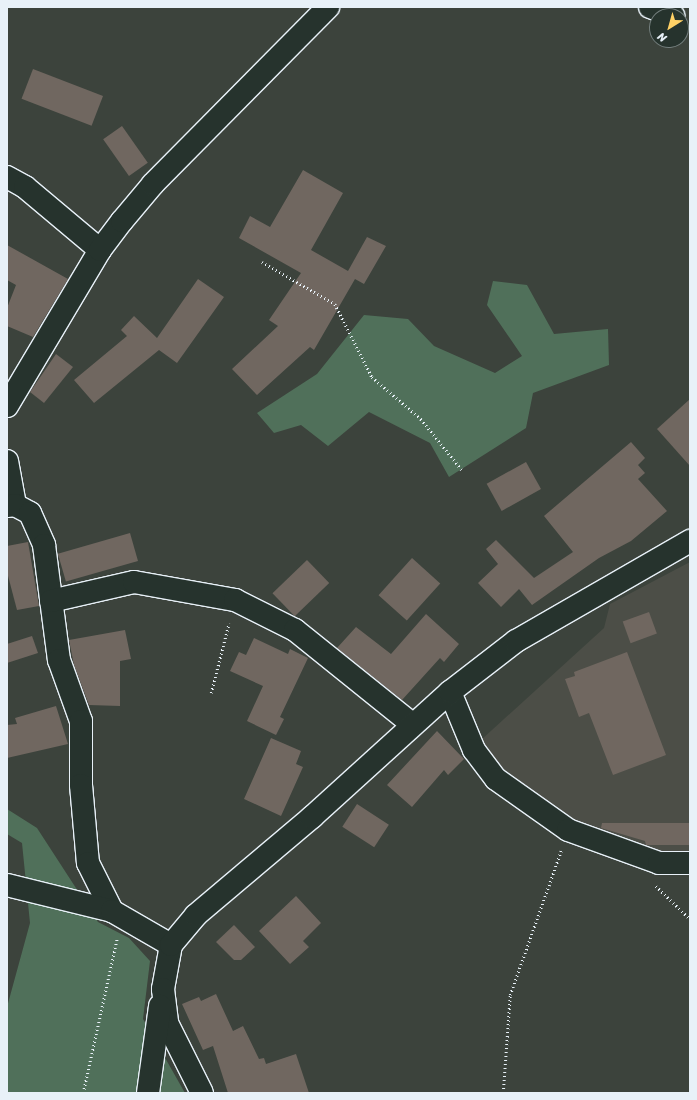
<!DOCTYPE html>
<style>
body{margin:0}
#map{position:relative;width:697px;height:1100px;overflow:hidden;background:#3c433c;font-family:Sriracha,sans-serif}
div>[style]{position:absolute}
.built>*{inset:0;background:#4c4e47}
.green>*{inset:0;background:#50705a}
.building>*{inset:0;background:#706760;transform-origin:0 0}
.path>*{height:2.5px;margin-top:-1.25px;transform-origin:0;background:repeating-linear-gradient(90deg,#e8f1f8 0 1px,transparent 0 4px)}
.roads{filter:drop-shadow(1px 0 #e8f1f8) drop-shadow(-1px 0 #e8f1f8) drop-shadow(0 1px #e8f1f8) drop-shadow(0 -1px #e8f1f8)}
.minor>*{height:22px;margin:-11px;padding:0 11px;transform-origin:11px;border-radius:11px;background:#26332d}
.tertiary>*{height:22px;margin:-11px;padding:0 11px;transform-origin:11px;border-radius:11px;background:#26332d}
.trunk>*{height:22px;margin:-11px;padding:0 11px;transform-origin:11px;border-radius:11px;background:#26332d}
span{translate:-50% -50%;white-space:nowrap;text-align:center;line-height:1.15;-webkit-text-stroke:3px #26332d;paint-order:stroke}
.frame{position:absolute;inset:0;border:8px solid #e8f1f8;pointer-events:none}
.north{position:absolute;left:649px;top:8px;width:40px;height:40px;box-sizing:border-box;background:#26332d;border:1px solid #747f7e;border-radius:50%;rotate:217deg;font-size:11px;font-weight:700;line-height:16px;text-align:center;color:#e8f1f8}
.north::after{content:'';display:block;margin:auto;width:14px;height:18px;background:#ffd166;clip-path:polygon(50% 0,100% 100%,50% 72%,0 100%)}
</style>
<div id="map">
<div class="built">
<div style="clip-path:polygon(690px 562px,690px 852px,649px 852px,573px 825px,498px 767px,481px 740px,604px 628px,610px 604px)"></div>
</div>
<div class="green">
<div style="clip-path:polygon(493px 281px,527px 285px,554px 334px,608px 329px,609px 365px,533px 393px,526px 428px,449px 477px,430px 443px,369px 412px,328px 446px,301px 425px,274px 433px,257px 413px,317px 374px,364px 315px,408px 319px,434px 346px,495px 373px,522px 356px,487px 305px)"></div>
<div style="clip-path:polygon(7px 809px,37px 828px,98px 922px,129px 938px,150px 961px,143px 1019px,185px 1093px,7px 1093px,7px 1007px,30px 923px,22px 843px,7px 834px)"></div>
</div>
<div class="building">
<div style="left:33px;top:69px;width:75px;height:32px;rotate:21deg"></div>
<div style="left:122px;top:126px;width:45px;height:23px;rotate:55deg"></div>
<div style="clip-path:polygon(303px 170px,343px 193px,311px 250px,348px 271px,367px 237px,386px 246px,364px 284px,355px 279px,314px 350px,310px 347px,257px 395px,232px 369px,278px 326px,269px 320px,301px 273px,239px 238px,250px 216px,270px 227px)"></div>
<div style="clip-path:polygon(7px 245px,68px 279px,33px 337px,7px 326px,7px 308px,16px 285px,7px 280px)"></div>
<div style="clip-path:polygon(198px 279px,224px 297px,177px 363px,159px 350px,94px 403px,74px 380px,127px 336px,121px 330px,134px 316px,157px 338px)"></div>
<div style="clip-path:polygon(56px 354px,73px 367px,44px 403px,30px 392px)"></div>
<div style="clip-path:polygon(690px 399px,690px 466px,657px 429px)"></div>
<div style="clip-path:polygon(631px 442px,645px 458px,638px 465px,645px 473px,638px 479px,667px 511px,631px 541px,599px 558px,532px 605px,519px 589px,501px 607px,478px 583px,498px 564px,486px 549px,496px 540px,534px 578px,573px 552px,544px 516px)"></div>
<div style="left:526px;top:462px;width:31px;height:45px;rotate:61deg"></div>
<div style="left:130px;top:533px;width:29px;height:75px;rotate:74deg"></div>
<div style="clip-path:polygon(28px 542px,39px 606px,17px 610px,7px 572px,7px 546px)"></div>
<div style="left:412px;top:558px;width:38px;height:50px;rotate:42deg"></div>
<div style="left:307px;top:560px;width:32px;height:48px;rotate:46deg"></div>
<div style="left:649px;top:612px;width:23px;height:28px;rotate:70deg"></div>
<div style="clip-path:polygon(426px 614px,459px 644px,444px 662px,440px 658px,402px 700px,337px 648px,356px 627px,391px 654px)"></div>
<div style="clip-path:polygon(125px 630px,131px 659px,120px 661px,120px 706px,89px 705px,74px 665px,69px 640px)"></div>
<div style="clip-path:polygon(32px 636px,38px 653px,7px 663px,7px 644px)"></div>
<div style="clip-path:polygon(254px 638px,288px 654px,290px 649px,308px 658px,280px 717px,284px 719px,276px 735px,247px 721px,263px 686px,230px 671px,239px 652px,246px 655px)"></div>
<div style="clip-path:polygon(627px 652px,666px 755px,613px 775px,589px 713px,579px 717px,565px 679px,575px 676px,574px 672px)"></div>
<div style="clip-path:polygon(56px 706px,68px 744px,7px 758px,7px 725px,17px 724px,15px 718px)"></div>
<div style="clip-path:polygon(437px 731px,464px 759px,448px 775px,444px 770px,412px 807px,387px 785px)"></div>
<div style="clip-path:polygon(271px 738px,301px 751px,296px 764px,303px 767px,281px 816px,244px 799px)"></div>
<div style="left:357px;top:804px;width:38px;height:27px;rotate:33deg"></div>
<div style="clip-path:polygon(602px 823px,690px 823px,690px 845px,646px 845px,645px 841px,601px 828px)"></div>
<div style="clip-path:polygon(296px 896px,321px 923px,303px 941px,309px 947px,290px 964px,259px 931px)"></div>
<div style="clip-path:polygon(234px 925px,255px 947px,241px 960px,234px 960px,216px 942px)"></div>
<div style="clip-path:polygon(216px 994px,233px 1031px,243px 1026px,259px 1059px,264px 1058px,266px 1064px,296px 1054px,309px 1093px,228px 1093px,213px 1046px,203px 1050px,182px 1004px,199px 997px,201px 1001px)"></div>
</div>
<div class="path">
<div style="left:262px;top:262px;width:84px;rotate:29.9deg"></div>
<div style="left:335px;top:304px;width:82px;rotate:63.1deg"></div>
<div style="left:372px;top:377px;width:65px;rotate:40.6deg"></div>
<div style="left:421px;top:419px;width:65px;rotate:51.2deg"></div>
<div style="left:211px;top:693px;width:72px;rotate:-75.6deg"></div>
<div style="left:656px;top:886px;width:47px;rotate:44.1deg"></div>
<div style="left:83px;top:1093px;width:158px;rotate:-77.6deg"></div>
<div style="left:503px;top:1093px;width:98px;rotate:-85.9deg"></div>
<div style="left:510px;top:995px;width:153px;rotate:-70.5deg"></div>
</div>
<div class="roads">
<div class="minor">
<div style="left:7px;top:177px;width:21px;rotate:29deg"></div>
<div style="left:25px;top:187px;width:98px;rotate:40deg"></div>
<div style="left:7px;top:406px;width:182px;rotate:-59.2deg"></div>
<div style="left:100px;top:250px;width:36px;rotate:-53deg"></div>
<div style="left:122px;top:221px;width:48px;rotate:-50deg"></div>
<div style="left:153px;top:184px;width:249px;rotate:-45.3deg"></div>
<div style="left:7px;top:461px;width:45px;rotate:79.7deg"></div>
<div style="left:7px;top:506px;width:8px;rotate:-7deg"></div>
<div style="left:15px;top:505px;width:17px;rotate:28deg"></div>
<div style="left:30px;top:513px;width:35px;rotate:66deg"></div>
<div style="left:44px;top:545px;width:116px;rotate:82.6deg"></div>
<div style="left:59px;top:660px;width:65px;rotate:70.2deg"></div>
<div style="left:81px;top:721px;width:64px;rotate:90deg"></div>
<div style="left:81px;top:785px;width:78px;rotate:84.9deg"></div>
<div style="left:88px;top:863px;width:54px;rotate:63.4deg"></div>
<div style="left:51px;top:601px;width:85px;rotate:-12.9deg"></div>
<div style="left:134px;top:582px;width:103px;rotate:10.1deg"></div>
<div style="left:235px;top:600px;width:67px;rotate:26.6deg"></div>
<div style="left:295px;top:630px;width:151px;rotate:38.8deg"></div>
<div style="left:450px;top:692px;width:63px;rotate:67.5deg"></div>
<div style="left:474px;top:750px;width:36px;rotate:53deg"></div>
<div style="left:496px;top:779px;width:88px;rotate:35.3deg"></div>
<div style="left:568px;top:830px;width:97px;rotate:19.9deg"></div>
<div style="left:659px;top:863px;width:31px"></div>
<div style="left:7px;top:885px;width:108px;rotate:13.9deg"></div>
<div style="left:112px;top:911px;width:68px;rotate:30deg"></div>
<div style="left:171px;top:945px;width:45px;rotate:100.3deg"></div>
<div style="left:163px;top:989px;width:34px;rotate:83deg"></div>
<div style="left:167px;top:1023px;width:78px;rotate:63.4deg"></div>
<div style="left:148px;top:1093px;width:88px;rotate:-82.1deg"></div>
</div>
<div class="tertiary">
<div style="left:171px;top:945px;width:39px;rotate:-50deg"></div>
<div style="left:196px;top:915px;width:152px;rotate:-40.2deg"></div>
<div style="left:312px;top:817px;width:186px;rotate:-42.2deg"></div>
<div style="left:450px;top:692px;width:83px;rotate:-37.7deg"></div>
<div style="left:516px;top:641px;width:201px;rotate:-29.9deg"></div>
</div>
<div class="trunk">
<div style="left:650px;top:7px;width:25px;rotate:21deg"></div>
</div>
</div>
<div class="frame"></div>
<div class="north">N</div>
</div>
